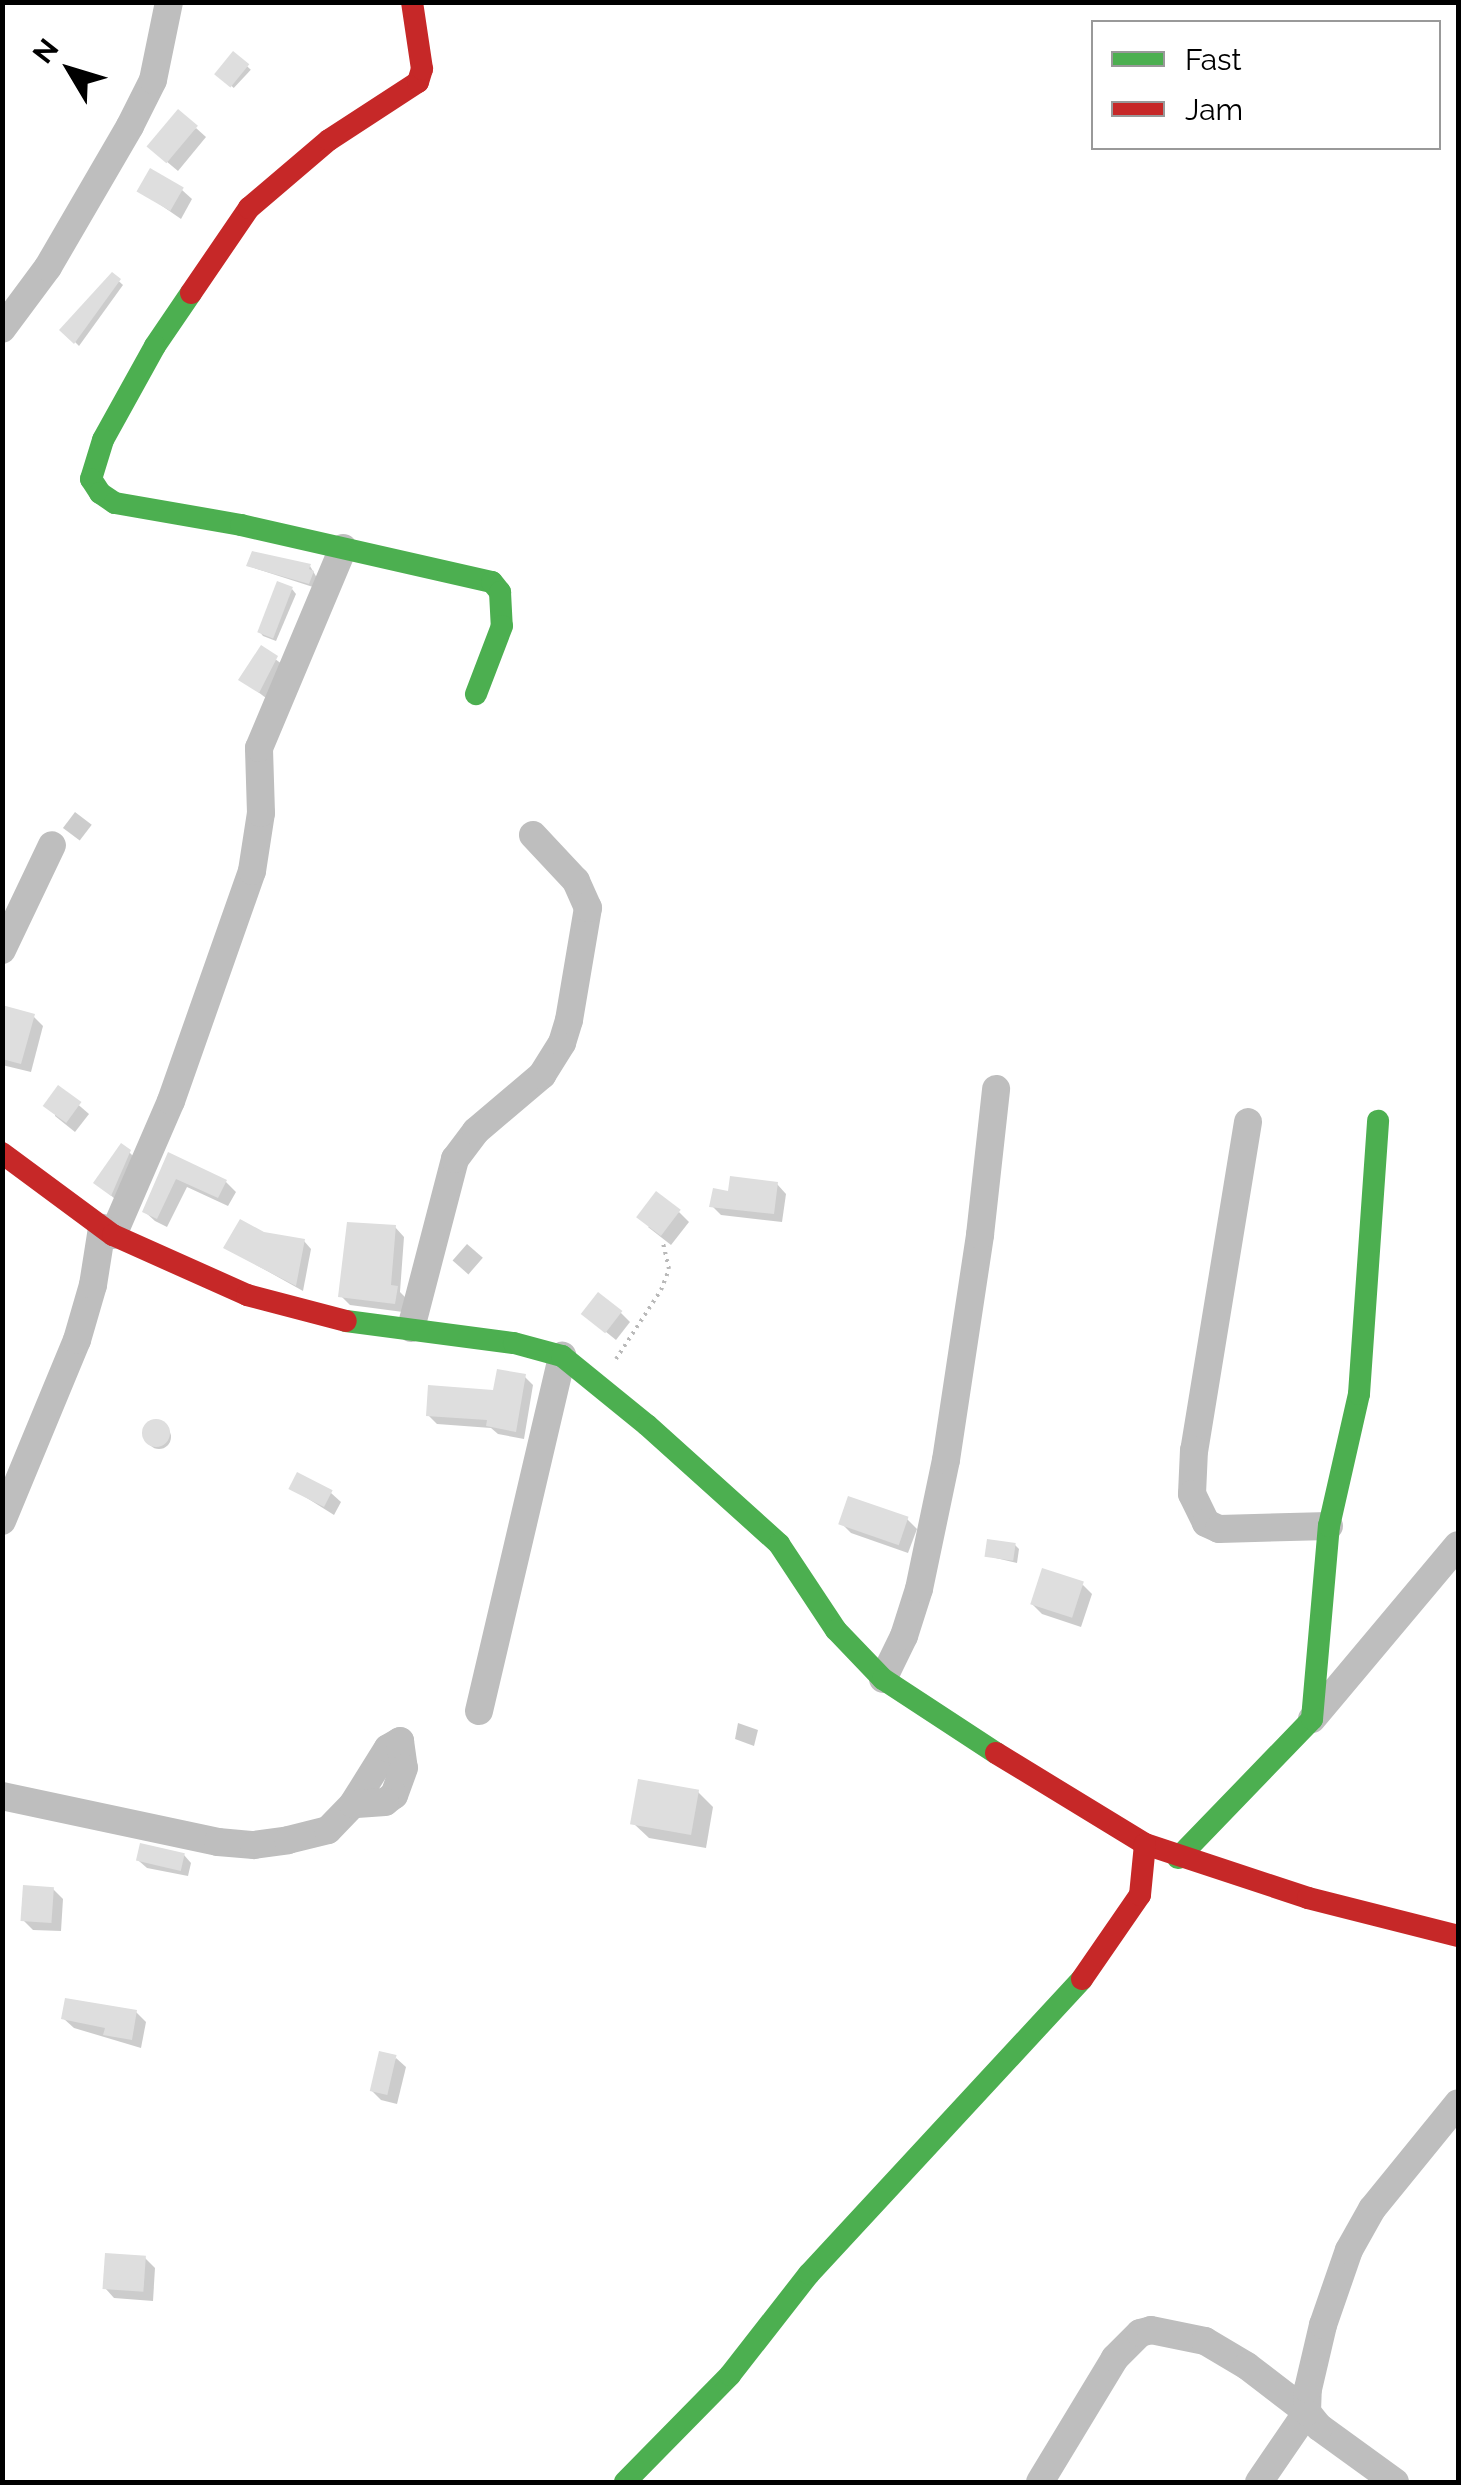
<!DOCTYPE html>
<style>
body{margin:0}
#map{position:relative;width:1461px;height:2485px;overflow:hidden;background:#fff;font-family:Raleway,sans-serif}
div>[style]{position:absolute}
.shadow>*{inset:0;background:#0003;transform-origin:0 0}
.round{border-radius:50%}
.building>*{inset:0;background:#dedede;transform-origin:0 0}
.path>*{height:4px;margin-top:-2px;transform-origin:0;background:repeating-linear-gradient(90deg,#b9b9b9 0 2.5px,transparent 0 7.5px)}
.street>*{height:28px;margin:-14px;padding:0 14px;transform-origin:14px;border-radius:14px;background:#bebebe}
.fast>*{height:22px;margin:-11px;padding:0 11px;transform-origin:11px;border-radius:11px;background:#4caf50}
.jam>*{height:22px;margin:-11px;padding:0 11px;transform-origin:11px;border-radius:11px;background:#c62828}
span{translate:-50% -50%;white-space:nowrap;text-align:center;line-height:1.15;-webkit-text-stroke:8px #fff;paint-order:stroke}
.frame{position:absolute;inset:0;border:5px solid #000;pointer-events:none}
.legend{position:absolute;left:1091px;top:20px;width:350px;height:130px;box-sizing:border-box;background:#fff;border:2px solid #999;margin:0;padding:12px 18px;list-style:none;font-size:30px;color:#000}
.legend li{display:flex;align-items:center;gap:20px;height:50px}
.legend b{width:50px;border:2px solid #999}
.north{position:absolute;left:20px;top:20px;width:100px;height:100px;-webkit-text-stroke:8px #fff;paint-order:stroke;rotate:308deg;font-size:28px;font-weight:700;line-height:40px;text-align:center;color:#000}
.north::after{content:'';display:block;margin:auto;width:35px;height:45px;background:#000;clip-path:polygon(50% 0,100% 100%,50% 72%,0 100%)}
</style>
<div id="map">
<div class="shadow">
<div style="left:234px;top:54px;width:23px;height:25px;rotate:43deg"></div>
<div style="clip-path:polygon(196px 128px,206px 137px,178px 171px,160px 156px)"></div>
<div style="clip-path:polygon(139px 190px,182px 190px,192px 199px,181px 219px)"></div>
<div style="clip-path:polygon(112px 275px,123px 285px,79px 346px,63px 330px)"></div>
<div style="clip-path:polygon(248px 566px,310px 566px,317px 578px,313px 587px)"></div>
<div style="clip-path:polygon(292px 589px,296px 594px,276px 641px,263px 636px,259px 631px)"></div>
<div style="clip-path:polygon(262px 649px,287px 668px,270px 701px,242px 680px)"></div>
<div style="left:75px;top:812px;width:21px;height:20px;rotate:37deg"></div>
<div style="clip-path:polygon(2px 1008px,33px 1016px,43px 1026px,31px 1072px,2px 1065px)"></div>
<div style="clip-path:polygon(59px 1088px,89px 1114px,75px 1132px,55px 1116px)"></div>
<div style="clip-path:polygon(129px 1152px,139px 1162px,121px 1204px,96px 1183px)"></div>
<div style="clip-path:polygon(169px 1155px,226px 1182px,236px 1192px,228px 1206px,187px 1187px,167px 1227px,155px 1221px,145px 1212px)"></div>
<div style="clip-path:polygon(777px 1184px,786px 1194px,782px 1222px,721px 1215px,712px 1206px,730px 1194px)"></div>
<div style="clip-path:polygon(679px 1212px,689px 1222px,671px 1245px,648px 1227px)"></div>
<div style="clip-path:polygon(395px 1227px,404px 1237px,400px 1292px,406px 1298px,403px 1312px,350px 1305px,341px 1296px)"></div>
<div style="clip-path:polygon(263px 1235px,304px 1241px,311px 1249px,303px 1291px,226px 1248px)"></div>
<div style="left:467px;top:1244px;width:21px;height:22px;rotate:41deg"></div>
<div style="clip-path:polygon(620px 1312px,630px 1322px,616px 1340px,584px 1314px)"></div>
<div style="clip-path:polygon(524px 1376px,533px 1385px,524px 1439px,498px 1434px,491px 1428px,437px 1424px,428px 1415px,495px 1392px)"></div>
<div class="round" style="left:147px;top:1425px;width:24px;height:24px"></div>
<div style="clip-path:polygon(291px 1488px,331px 1493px,341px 1502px,334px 1515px)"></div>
<div style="clip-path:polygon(907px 1519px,917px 1529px,908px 1553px,851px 1533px,841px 1523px)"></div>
<div style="clip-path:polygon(1015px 1545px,1019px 1549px,1017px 1563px,987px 1556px)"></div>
<div style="clip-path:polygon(1083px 1585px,1092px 1594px,1081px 1627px,1042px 1614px,1032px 1604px)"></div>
<div style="clip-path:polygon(738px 1723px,758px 1730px,754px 1746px,735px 1739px)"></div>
<div style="clip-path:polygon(698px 1792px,713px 1807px,706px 1848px,649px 1838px,633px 1823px)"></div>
<div style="clip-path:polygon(184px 1855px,191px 1863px,188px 1876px,147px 1868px,139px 1861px)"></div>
<div style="clip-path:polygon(53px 1889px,63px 1899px,61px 1931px,33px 1930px,23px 1920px)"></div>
<div style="clip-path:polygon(136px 2012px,146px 2022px,141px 2048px,74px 2028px,64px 2019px)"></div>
<div style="clip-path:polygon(396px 2058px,406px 2067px,397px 2104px,381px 2100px,371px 2090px)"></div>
<div style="clip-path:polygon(145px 2258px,155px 2268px,153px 2301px,114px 2298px,105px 2288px)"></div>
</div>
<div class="building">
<div style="left:233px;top:51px;width:21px;height:30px;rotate:39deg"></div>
<div style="left:178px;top:109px;width:26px;height:49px;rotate:40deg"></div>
<div style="left:150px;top:168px;width:39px;height:27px;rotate:30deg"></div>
<div style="clip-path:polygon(112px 272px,121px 279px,74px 344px,59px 330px)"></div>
<div style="clip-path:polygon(252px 551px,311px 564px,309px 569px,314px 571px,309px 584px,246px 566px)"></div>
<div style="left:277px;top:581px;width:17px;height:55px;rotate:21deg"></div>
<div style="clip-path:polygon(261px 645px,278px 656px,259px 693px,238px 680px)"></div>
<div style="clip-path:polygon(2px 1005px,35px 1014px,21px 1064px,2px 1059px)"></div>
<div style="left:58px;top:1085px;width:29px;height:26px;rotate:36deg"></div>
<div style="clip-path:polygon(121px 1143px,131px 1150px,111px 1196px,93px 1183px)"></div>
<div style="clip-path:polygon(168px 1152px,227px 1180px,218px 1198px,176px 1179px,157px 1219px,142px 1212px)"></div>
<div style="clip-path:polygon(730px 1176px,778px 1182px,774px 1214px,709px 1207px,713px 1188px,728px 1191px)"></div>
<div style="left:656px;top:1191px;width:31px;height:33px;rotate:37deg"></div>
<div style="clip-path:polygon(240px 1219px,264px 1232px,305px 1239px,296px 1286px,223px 1248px)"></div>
<div style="clip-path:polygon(347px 1222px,396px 1225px,391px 1285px,398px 1286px,395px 1304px,338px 1297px)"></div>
<div style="left:598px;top:1292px;width:31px;height:28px;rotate:38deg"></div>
<div style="clip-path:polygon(497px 1369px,526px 1374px,516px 1432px,486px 1426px,487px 1420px,426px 1416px,428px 1385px,493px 1390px)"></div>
<div class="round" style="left:142px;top:1419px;width:28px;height:28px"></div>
<div style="left:297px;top:1472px;width:40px;height:19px;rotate:27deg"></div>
<div style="left:848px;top:1496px;width:64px;height:30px;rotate:19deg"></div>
<div style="left:987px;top:1539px;width:29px;height:18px;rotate:8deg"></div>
<div style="left:1042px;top:1568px;width:44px;height:38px;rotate:18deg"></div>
<div style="left:638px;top:1779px;width:62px;height:46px;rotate:10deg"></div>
<div style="left:140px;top:1843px;width:46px;height:18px;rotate:13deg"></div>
<div style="left:23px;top:1885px;width:31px;height:36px;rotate:4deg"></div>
<div style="clip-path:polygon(65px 1998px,137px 2010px,132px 2040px,103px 2035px,105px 2028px,61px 2019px)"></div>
<div style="left:379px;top:2051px;width:18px;height:41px;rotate:13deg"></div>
<div style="left:105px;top:2253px;width:41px;height:36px;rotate:4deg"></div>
</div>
<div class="path">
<div style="left:616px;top:1359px;width:82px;rotate:-56.9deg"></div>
<div style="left:661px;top:1290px;width:22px;rotate:-69deg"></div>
<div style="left:669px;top:1269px;width:28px;rotate:-103deg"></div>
</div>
<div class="street">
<div style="left:2px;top:329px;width:77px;rotate:-53.4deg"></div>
<div style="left:48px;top:267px;width:163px;rotate:-59.8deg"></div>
<div style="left:130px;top:126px;width:51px;rotate:-63.4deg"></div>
<div style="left:153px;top:80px;width:80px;rotate:-78.4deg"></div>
<div style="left:2px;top:950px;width:116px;rotate:-64.5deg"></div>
<div style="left:1248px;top:1122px;width:332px;rotate:99.3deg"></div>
<div style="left:1194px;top:1450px;width:44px;rotate:92.6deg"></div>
<div style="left:1192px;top:1494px;width:32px;rotate:64deg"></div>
<div style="left:1206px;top:1523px;width:14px;rotate:25deg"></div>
<div style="left:1219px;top:1529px;width:110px;rotate:-1.6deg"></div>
<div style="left:113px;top:1235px;width:146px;rotate:-66.6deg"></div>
<div style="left:171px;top:1101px;width:244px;rotate:-70.6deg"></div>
<div style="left:252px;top:871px;width:59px;rotate:-81.2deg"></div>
<div style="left:261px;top:813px;width:65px;rotate:-91.8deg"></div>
<div style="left:259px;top:748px;width:217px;rotate:-67.2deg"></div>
<div style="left:411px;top:1328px;width:175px;rotate:-75.4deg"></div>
<div style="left:455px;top:1159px;width:35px;rotate:-53deg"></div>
<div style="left:476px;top:1131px;width:87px;rotate:-40.3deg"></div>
<div style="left:542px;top:1075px;width:38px;rotate:-58deg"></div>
<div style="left:562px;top:1043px;width:24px;rotate:-73deg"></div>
<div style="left:569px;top:1020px;width:114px;rotate:-80.4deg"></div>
<div style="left:588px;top:908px;width:30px;rotate:-114deg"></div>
<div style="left:576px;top:881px;width:63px;rotate:-133.1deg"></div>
<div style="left:2px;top:1521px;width:196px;rotate:-67.5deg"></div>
<div style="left:77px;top:1340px;width:57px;rotate:-73.8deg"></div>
<div style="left:93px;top:1285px;width:58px;rotate:-81deg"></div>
<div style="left:883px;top:1679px;width:48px;rotate:-64deg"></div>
<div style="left:904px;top:1636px;width:49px;rotate:-72.3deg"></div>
<div style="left:919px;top:1589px;width:132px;rotate:-78.2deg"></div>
<div style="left:946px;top:1460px;width:228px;rotate:-81.4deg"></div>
<div style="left:980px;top:1235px;width:147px;rotate:-83.7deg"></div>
<div style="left:479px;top:1711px;width:365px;rotate:-76.8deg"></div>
<div style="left:1312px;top:1719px;width:227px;rotate:-50deg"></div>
<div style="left:2px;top:1796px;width:221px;rotate:12deg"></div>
<div style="left:218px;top:1842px;width:36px;rotate:5deg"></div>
<div style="left:254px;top:1845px;width:34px;rotate:-8deg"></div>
<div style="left:288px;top:1840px;width:41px;rotate:-14deg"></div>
<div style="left:328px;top:1830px;width:36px;rotate:-46deg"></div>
<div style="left:353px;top:1804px;width:66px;rotate:-58deg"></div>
<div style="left:388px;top:1748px;width:14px;rotate:-30deg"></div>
<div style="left:400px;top:1741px;width:27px;rotate:82deg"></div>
<div style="left:404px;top:1768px;width:29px;rotate:110deg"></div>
<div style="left:394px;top:1795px;width:11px;rotate:142deg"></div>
<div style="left:385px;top:1802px;width:32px;rotate:176deg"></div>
<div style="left:1040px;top:2482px;width:145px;rotate:-58.8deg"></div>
<div style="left:1115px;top:2358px;width:35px;rotate:-45deg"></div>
<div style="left:1140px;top:2333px;width:11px;rotate:-15deg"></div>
<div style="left:1151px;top:2330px;width:55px;rotate:11.5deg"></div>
<div style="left:1205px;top:2341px;width:49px;rotate:30.8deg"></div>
<div style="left:1247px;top:2366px;width:76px;rotate:37.5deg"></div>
<div style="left:1307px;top:2412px;width:85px;rotate:124.4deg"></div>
<div style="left:1395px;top:2482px;width:94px;rotate:-144.1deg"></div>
<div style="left:1319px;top:2427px;width:19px;rotate:-129deg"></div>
<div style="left:1307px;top:2412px;width:23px;rotate:-88deg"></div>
<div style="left:1308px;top:2389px;width:66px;rotate:-76.8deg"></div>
<div style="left:1323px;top:2325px;width:79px;rotate:-70.9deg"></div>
<div style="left:1349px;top:2250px;width:47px;rotate:-60.7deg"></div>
<div style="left:1372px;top:2209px;width:136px;rotate:-50.9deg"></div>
</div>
<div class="fast">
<div style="left:191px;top:293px;width:64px;rotate:124.2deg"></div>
<div style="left:155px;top:346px;width:107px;rotate:119deg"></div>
<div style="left:103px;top:440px;width:41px;rotate:107.1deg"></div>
<div style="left:91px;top:479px;width:17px;rotate:57deg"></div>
<div style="left:100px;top:493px;width:18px;rotate:34deg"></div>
<div style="left:115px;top:503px;width:128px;rotate:9.9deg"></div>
<div style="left:241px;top:525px;width:257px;rotate:12.8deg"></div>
<div style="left:492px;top:582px;width:13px;rotate:51deg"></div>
<div style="left:500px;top:592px;width:34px;rotate:87deg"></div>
<div style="left:502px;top:626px;width:73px;rotate:110.9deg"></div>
<div style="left:346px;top:1321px;width:169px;rotate:7.5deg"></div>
<div style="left:514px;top:1343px;width:50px;rotate:15.2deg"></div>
<div style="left:562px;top:1356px;width:109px;rotate:39.1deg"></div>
<div style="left:647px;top:1425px;width:178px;rotate:42deg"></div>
<div style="left:779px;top:1544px;width:103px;rotate:56.5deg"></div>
<div style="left:836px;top:1630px;width:68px;rotate:46.2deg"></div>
<div style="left:883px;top:1679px;width:135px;rotate:33.2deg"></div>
<div style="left:1178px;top:1858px;width:193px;rotate:-46deg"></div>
<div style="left:1312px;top:1719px;width:194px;rotate:-85deg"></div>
<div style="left:1329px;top:1526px;width:135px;rotate:-77.2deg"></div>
<div style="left:1359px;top:1394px;width:274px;rotate:-86deg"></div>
<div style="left:625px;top:2482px;width:150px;rotate:-45.5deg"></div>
<div style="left:730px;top:2375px;width:128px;rotate:-52deg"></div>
<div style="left:809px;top:2274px;width:402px;rotate:-47.2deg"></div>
</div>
<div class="jam">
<div style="left:191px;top:293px;width:103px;rotate:-55.7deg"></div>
<div style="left:249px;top:208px;width:105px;rotate:-40.4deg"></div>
<div style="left:329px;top:140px;width:106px;rotate:-33.1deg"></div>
<div style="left:418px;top:82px;width:14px;rotate:-73deg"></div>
<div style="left:422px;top:69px;width:68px;rotate:-98.5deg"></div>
<div style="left:2px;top:1153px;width:138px;rotate:36.5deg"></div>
<div style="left:113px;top:1235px;width:147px;rotate:24.1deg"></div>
<div style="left:247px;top:1295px;width:102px;rotate:14.7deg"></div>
<div style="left:996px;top:1753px;width:175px;rotate:31.4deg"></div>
<div style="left:1145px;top:1844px;width:172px;rotate:18.3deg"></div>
<div style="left:1308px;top:1898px;width:155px;rotate:14.2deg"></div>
<div style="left:1082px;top:1979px;width:102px;rotate:-55.4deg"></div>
<div style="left:1140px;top:1895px;width:51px;rotate:-84.4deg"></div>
</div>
<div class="frame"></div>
<ul class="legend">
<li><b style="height:12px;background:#4caf50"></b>Fast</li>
<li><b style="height:12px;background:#c62828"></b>Jam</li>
</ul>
<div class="north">N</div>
</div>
